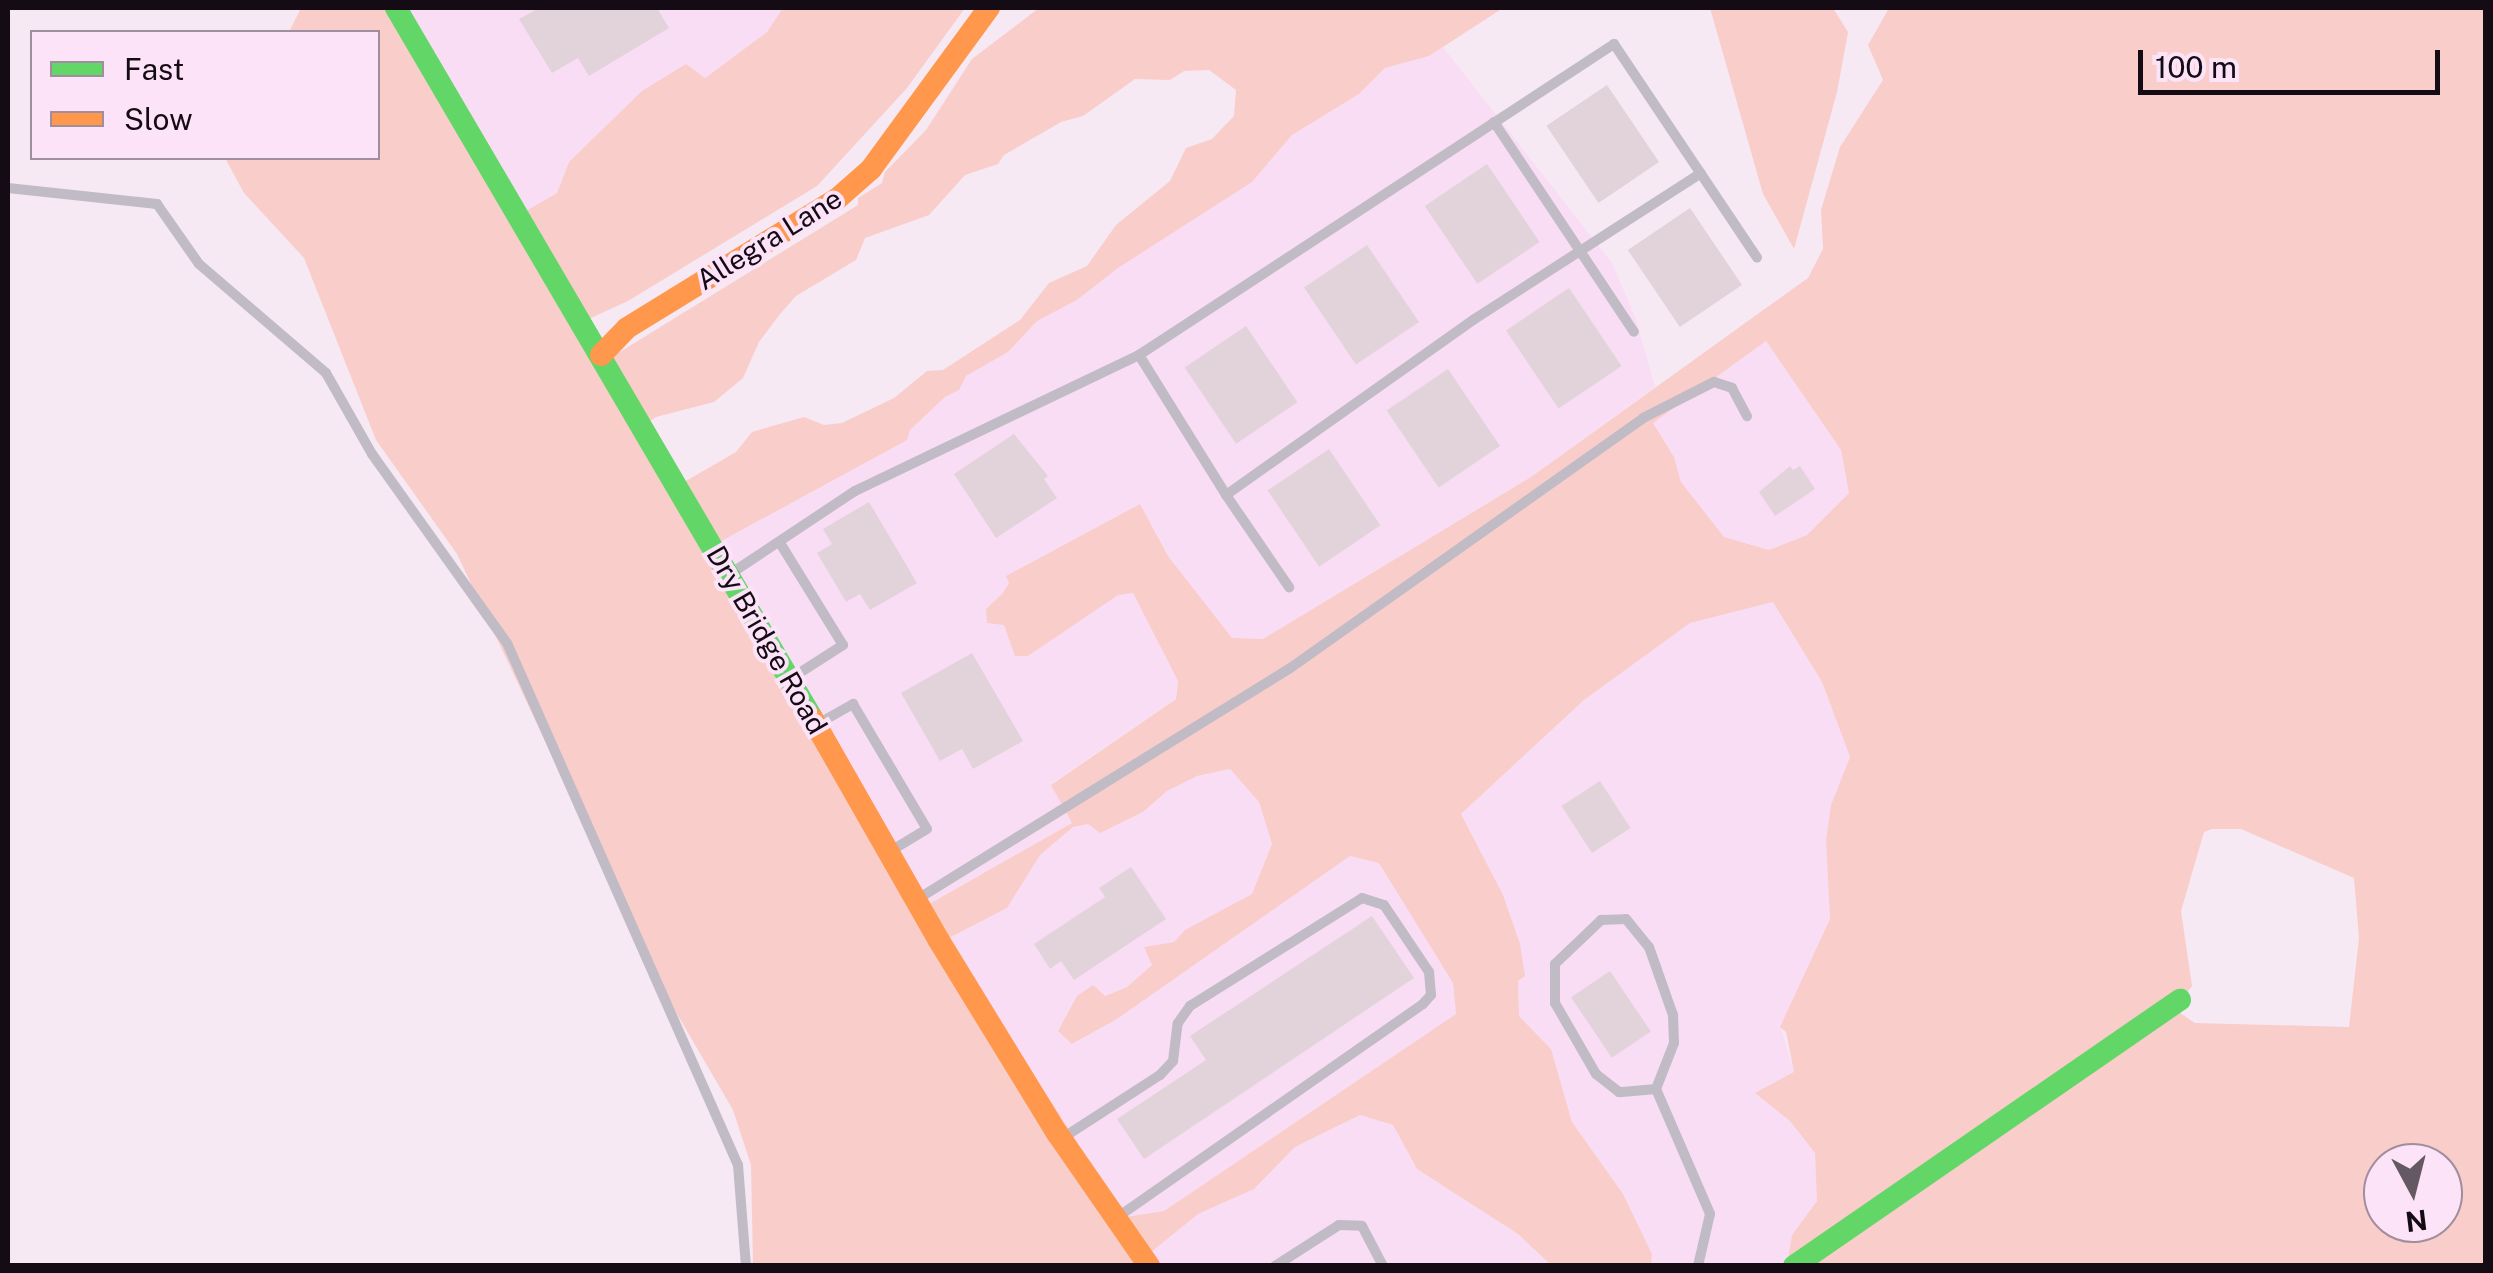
<!DOCTYPE html>
<html>
<head>
<meta charset="utf-8">
<style>
	body { margin:0 }
	#map { position:relative; width:2493px; height:1273px; overflow:hidden; background:#f6e9f4; font-family:"Public Sans",sans-serif }
	div>[style] { position:absolute }
	[style*='--x'] { left:calc(var(--x)*1px); top:calc(var(--y)*1px); width:calc(var(--w)*1px); rotate:calc(var(--a)*1deg) }
	.built>* { inset:0; background:#f9ddf4 }
	.green>* { inset:0; background:#f9cdca }
	.building>* { inset:0; background:#e2d3da; transform-origin:0 0 }
	.lane>* { height:10px; margin:-5px; padding:0 5px; transform-origin:5px; border-radius:5px; background:#c0bbc5 }
	.fast>* { height:22px; margin:-11px; padding:0 11px; transform-origin:11px; border-radius:11px; background:#63d668 }
	.slow>* { height:22px; margin:-11px; padding:0 11px; transform-origin:11px; border-radius:11px; background:#ff974d }
	span { translate:-50% -50%; white-space:nowrap; text-align:center; line-height:1.15; -webkit-text-stroke:8px #fce3f8; paint-order:stroke }
	.street-label { font-size:28px; color:#150b14 }
	.frame { position:absolute; inset:0; border:10px solid #150b14; pointer-events:none }
	.legend { position:absolute; left:30px; top:30px; width:350px; height:130px; box-sizing:border-box; background:#fce3f8; border:2px solid #a08d9d; margin:0; padding:12px 18px; list-style:none; font-size:30px; color:#150b14 }
	.legend li { display:flex; align-items:center; gap:20px; height:50px }
	.legend b { width:50px; border:2px solid #a08d9d }
	.north { position:absolute; left:2363px; top:1143px; width:100px; height:100px; box-sizing:border-box; background:#fce3f8; border:2px solid #a08d9d; border-radius:50%; rotate:173deg; font-size:28px; font-weight:700; line-height:40px; text-align:center; color:#150b14 }
	.north::after { content:''; display:block; margin:auto; width:35px; height:45px; background:#645962; clip-path:polygon(50% 0,100% 100%,50% 72%,0 100%) }
	.scale { position:absolute; left:2138px; top:50px; width:302px; height:45px; box-sizing:border-box; border:5px solid #150b14; border-top:0; padding-left:12px; font-size:30px; line-height:35px; white-space:nowrap; color:#150b14; -webkit-text-stroke:8px #fce3f8; paint-order:stroke }
</style>
</head>
<body>
<div id="map">
	<div class="built">
		<div style="clip-path:polygon(398px 8px,786px 8px,767px 32px,704px 78px,569px 162px,557px 193px,521px 215px)"></div>
		<div style="clip-path:polygon(1443px 47px,1612px 263px,1636px 319px,1655px 387px,1531px 477px,1263px 639px,1232px 638px,1168px 556px,1140px 504px,1007px 577px,1009px 583px,1003px 593px,986px 609px,988px 623px,1004px 625px,1028px 656px,1119px 594px,1133px 593px,1178px 681px,1175px 699px,1051px 784px,1072px 823px,921px 908px,716px 544px,907px 439px,910px 430px,945px 397px,959px 390px,966px 376px,1008px 352px,1037px 321px,1077px 300px,1118px 268px,1252px 182px,1292px 135px,1359px 94px,1385px 68px,1429px 56px)"></div>
		<div style="clip-path:polygon(1766px 341px,1841px 450px,1849px 493px,1807px 535px,1769px 550px,1724px 537px,1681px 482px,1674px 457px,1653px 423px)"></div>
		<div style="clip-path:polygon(1773px 602px,1822px 682px,1850px 757px,1831px 805px,1826px 840px,1830px 919px,1781px 1027px,1794px 1072px,1778px 1084px,1790px 1121px,1815px 1153px,1817px 1201px,1792px 1235px,1787px 1265px,1651px 1265px,1652px 1254px,1623px 1194px,1572px 1122px,1551px 1049px,1519px 1016px,1518px 980px,1461px 814px,1584px 700px,1690px 623px)"></div>
		<div style="clip-path:polygon(1230px 769px,1259px 802px,1272px 845px,1252px 894px,1186px 930px,1174px 942px,1145px 947px,1152px 965px,1127px 987px,1104px 996px,1093px 985px,1077px 997px,1073px 1044px,1117px 1019px,1350px 856px,1379px 862px,1453px 983px,1456px 1014px,1164px 1211px,1125px 1217px,947px 939px,1007px 908px,1040px 855px,1073px 827px,1088px 823px,1100px 833px,1143px 812px,1167px 791px,1197px 776px)"></div>
		<div style="clip-path:polygon(1360px 1115px,1393px 1125px,1417px 1169px,1518px 1234px,1551px 1265px,1149px 1266px,1144px 1257px,1198px 1214px,1254px 1189px,1295px 1147px)"></div>
	</div>
	<div class="green">
		<div style="clip-path:polygon(evenodd,301px 8px,398px 8px,521px 214px,557px 193px,569px 162px,642px 91px,686px 64px,705px 78px,767px 32px,783px 8px,965px 8px,907px 88px,817px 186px,628px 301px,582px 322px,607px 360px,858px 205px,858px 198px,882px 183px,885px 172px,926px 130px,972px 59px,1039px 8px,1503px 8px,1429px 56px,1385px 68px,1359px 94px,1292px 135px,1252px 182px,1118px 268px,1077px 300px,1037px 321px,1008px 352px,966px 376px,959px 390px,945px 397px,910px 430px,907px 440px,716px 544px,922px 908px,1072px 823px,1051px 785px,1176px 699px,1178px 681px,1133px 593px,1118px 595px,1028px 656px,1015px 656px,1004px 625px,987px 623px,986px 609px,1003px 593px,1009px 583px,1006px 576px,1140px 504px,1168px 556px,1232px 638px,1263px 639px,1531px 477px,1808px 278px,1823px 249px,1821px 210px,1840px 147px,1883px 80px,1868px 45px,1889px 8px,2485px 8px,2485px 1265px,1787px 1265px,1792px 1235px,1817px 1201px,1815px 1153px,1790px 1121px,1755px 1093px,1794px 1072px,1786px 1032px,1780px 1027px,1830px 919px,1826px 840px,1831px 805px,1850px 757px,1822px 682px,1773px 602px,1690px 623px,1584px 700px,1461px 814px,1503px 895px,1520px 944px,1525px 976px,1518px 981px,1519px 1016px,1551px 1049px,1572px 1122px,1623px 1194px,1652px 1254px,1651px 1265px,1551px 1265px,1518px 1234px,1417px 1169px,1393px 1125px,1360px 1115px,1295px 1147px,1254px 1189px,1198px 1214px,1145px 1257px,1149px 1265px,753px 1265px,751px 1165px,733px 1110px,659px 983px,457px 554px,376px 440px,304px 258px,244px 193px,225px 158px,378px 158px,378px 32px,289px 32px,301px 8px,1209px 70px,1236px 90px,1234px 116px,1212px 139px,1186px 148px,1170px 181px,1116px 225px,1087px 266px,1049px 283px,1020px 320px,943px 370px,927px 371px,894px 398px,842px 423px,824px 425px,804px 417px,752px 432px,736px 452px,679px 485px,644px 425px,656px 417px,714px 402px,743px 378px,759px 342px,780px 314px,796px 296px,856px 260px,865px 238px,929px 215px,965px 175px,998px 164px,1004px 155px,1061px 122px,1083px 116px,1135px 79px,1170px 80px,1184px 71px,1209px 70px,301px 8px,1766px 341px,1841px 450px,1849px 493px,1807px 535px,1769px 550px,1724px 537px,1681px 482px,1674px 457px,1653px 423px,1766px 341px,301px 8px,1230px 769px,1259px 802px,1272px 844px,1252px 894px,1185px 930px,1174px 942px,1144px 947px,1152px 965px,1127px 987px,1105px 996px,1093px 985px,1077px 996px,1058px 1031px,1072px 1044px,1117px 1019px,1350px 856px,1379px 863px,1453px 983px,1456px 1014px,1164px 1211px,1125px 1217px,947px 939px,1007px 908px,1040px 855px,1073px 827px,1088px 824px,1100px 833px,1143px 812px,1167px 791px,1197px 776px,1230px 769px,301px 8px,2212px 829px,2241px 829px,2354px 878px,2359px 938px,2349px 1027px,2195px 1023px,2174px 1009px,2192px 986px,2181px 911px,2204px 832px,2212px 829px,301px 8px,2383px 1163px,2443px 1163px,2443px 1223px,2383px 1223px,2383px 1163px)"></div>
		<div style="clip-path:polygon(1710px 8px,1833px 8px,1848px 32px,1837px 92px,1794px 249px,1763px 194px)"></div>
	</div>
	<div class="building">
		<div style="clip-path:polygon(539px 8px,657px 8px,669px 28px,589px 76px,578px 58px,552px 73px,519px 19px)"></div>
		<div style="left:1607px;top:85px;width:93px;height:73px;rotate:56deg"></div>
		<div style="left:1487px;top:164px;width:94px;height:75px;rotate:56deg"></div>
		<div style="left:1690px;top:208px;width:93px;height:75px;rotate:56deg"></div>
		<div style="left:1367px;top:245px;width:93px;height:76px;rotate:56deg"></div>
		<div style="left:1569px;top:288px;width:94px;height:76px;rotate:56deg"></div>
		<div style="left:1246px;top:326px;width:92px;height:74px;rotate:56deg"></div>
		<div style="left:1448px;top:369px;width:93px;height:74px;rotate:56deg"></div>
		<div style="clip-path:polygon(1014px 434px,1048px 476px,1044px 479px,1057px 498px,996px 538px,954px 474px)"></div>
		<div style="left:1329px;top:449px;width:92px;height:74px;rotate:56deg"></div>
		<div style="clip-path:polygon(1790px 466px,1793px 470px,1800px 466px,1815px 489px,1775px 516px,1759px 492px)"></div>
		<div style="clip-path:polygon(869px 502px,917px 583px,870px 610px,860px 594px,846px 602px,817px 553px,832px 544px,823px 529px)"></div>
		<div style="clip-path:polygon(972px 653px,1023px 741px,973px 769px,962px 749px,940px 761px,901px 693px)"></div>
		<div style="left:1600px;top:781px;width:56px;height:46px;rotate:57deg"></div>
		<div style="clip-path:polygon(1131px 867px,1166px 919px,1074px 980px,1061px 961px,1050px 969px,1034px 944px,1105px 897px,1099px 888px)"></div>
		<div style="clip-path:polygon(1372px 916px,1414px 978px,1144px 1159px,1117px 1119px,1206px 1060px,1190px 1036px)"></div>
		<div style="left:1610px;top:971px;width:73px;height:47px;rotate:56deg"></div>
	</div>
	<div class="lane">
		<div style="--x:1494;--y:122;--w:252;--a:56.3"></div>
		<div style="--x:8;--y:188;--w:150;--a:6.1"></div>
		<div style="--x:157;--y:204;--w:73;--a:55"></div>
		<div style="--x:199;--y:264;--w:167;--a:40.6"></div>
		<div style="--x:326;--y:373;--w:93;--a:60.4"></div>
		<div style="--x:372;--y:454;--w:232;--a:54.5"></div>
		<div style="--x:507;--y:643;--w:571;--a:66.13"></div>
		<div style="--x:738;--y:1165;--w:101;--a:85.5"></div>
		<div style="--x:1139;--y:355;--w:165;--a:58.1"></div>
		<div style="--x:1226;--y:495;--w:303;--a:-35.3"></div>
		<div style="--x:1473;--y:320;--w:271;--a:-32.8"></div>
		<div style="--x:1226;--y:495;--w:112;--a:55.6"></div>
		<div style="--x:780;--y:543;--w:120;--a:58.3"></div>
		<div style="--x:843;--y:645;--w:63;--a:147.3"></div>
		<div style="--x:730;--y:574;--w:150;--a:-33.6"></div>
		<div style="--x:855;--y:491;--w:315;--a:-25.6"></div>
		<div style="--x:1139;--y:355;--w:568;--a:-33.21"></div>
		<div style="--x:1614;--y:44;--w:257;--a:56.2"></div>
		<div style="--x:816;--y:725;--w:43;--a:-29.6"></div>
		<div style="--x:853;--y:704;--w:145;--a:59.4"></div>
		<div style="--x:927;--y:829;--w:44;--a:148.8"></div>
		<div style="--x:916;--y:900;--w:439;--a:-31.8"></div>
		<div style="--x:1289;--y:669;--w:434;--a:-35.3"></div>
		<div style="--x:1643;--y:418;--w:80;--a:-26.9"></div>
		<div style="--x:1714;--y:382;--w:19;--a:18"></div>
		<div style="--x:1732;--y:388;--w:32;--a:62"></div>
		<div style="--x:1656;--y:1089;--w:37;--a:175"></div>
		<div style="--x:1619;--y:1092;--w:29;--a:-142"></div>
		<div style="--x:1596;--y:1074;--w:82;--a:-120"></div>
		<div style="--x:1555;--y:1003;--w:39;--a:-90"></div>
		<div style="--x:1555;--y:964;--w:64;--a:-43.7"></div>
		<div style="--x:1601;--y:920;--w:25;--a:-2"></div>
		<div style="--x:1626;--y:919;--w:36;--a:51"></div>
		<div style="--x:1649;--y:947;--w:72;--a:70.6"></div>
		<div style="--x:1673;--y:1015;--w:28;--a:88"></div>
		<div style="--x:1674;--y:1043;--w:49;--a:111.4"></div>
		<div style="--x:1656;--y:1089;--w:136;--a:66.6"></div>
		<div style="--x:1710;--y:1214;--w:53;--a:103"></div>
		<div style="--x:1061;--y:1139;--w:118;--a:-32.9"></div>
		<div style="--x:1160;--y:1075;--w:19;--a:-47"></div>
		<div style="--x:1173;--y:1061;--w:38;--a:-83"></div>
		<div style="--x:1178;--y:1023;--w:21;--a:-55"></div>
		<div style="--x:1190;--y:1006;--w:203;--a:-32.1"></div>
		<div style="--x:1362;--y:898;--w:23;--a:18"></div>
		<div style="--x:1384;--y:905;--w:81;--a:56.1"></div>
		<div style="--x:1429;--y:972;--w:23;--a:85"></div>
		<div style="--x:1431;--y:995;--w:12;--a:132"></div>
		<div style="--x:1423;--y:1004;--w:374;--a:145.1"></div>
		<div style="--x:1275;--y:1266;--w:76;--a:-32.6"></div>
		<div style="--x:1339;--y:1225;--w:23;--a:2"></div>
		<div style="--x:1362;--y:1226;--w:45;--a:62.3"></div>
	</div>
	<div class="fast">
		<div style="--x:396;--y:8;--w:823;--a:59.63"></div>
		<div style="--x:1794;--y:1266;--w:469;--a:-34.6"></div>
	</div>
	<div class="slow">
		<div style="--x:601;--y:355;--w:37;--a:-46"></div>
		<div style="--x:627;--y:328;--w:246;--a:-31.6"></div>
		<div style="--x:837;--y:199;--w:45;--a:-41.4"></div>
		<div style="--x:871;--y:169;--w:200;--a:-53.8"></div>
		<div style="--x:812;--y:718;--w:254;--a:60.3"></div>
		<div style="--x:938;--y:939;--w:228;--a:58.5"></div>
		<div style="--x:1057;--y:1133;--w:162;--a:55.3"></div>
	</div>
	<div class="street-label">
		<span style="left:769px;top:239px;rotate:-32deg">Allegra Lane</span>
		<span style="left:767px;top:640px;rotate:60deg">Dry Bridge Road</span>
	</div>
	<div class="frame"></div>
	<ul class="legend">
	<li><b style="height:12px;background:#63d668"></b>Fast</li>
	<li><b style="height:12px;background:#ff974d"></b>Slow</li>
	</ul>
	<div class="north">N</div>
	<div class="scale">100 m</div>
</div>
</body>
</html>
